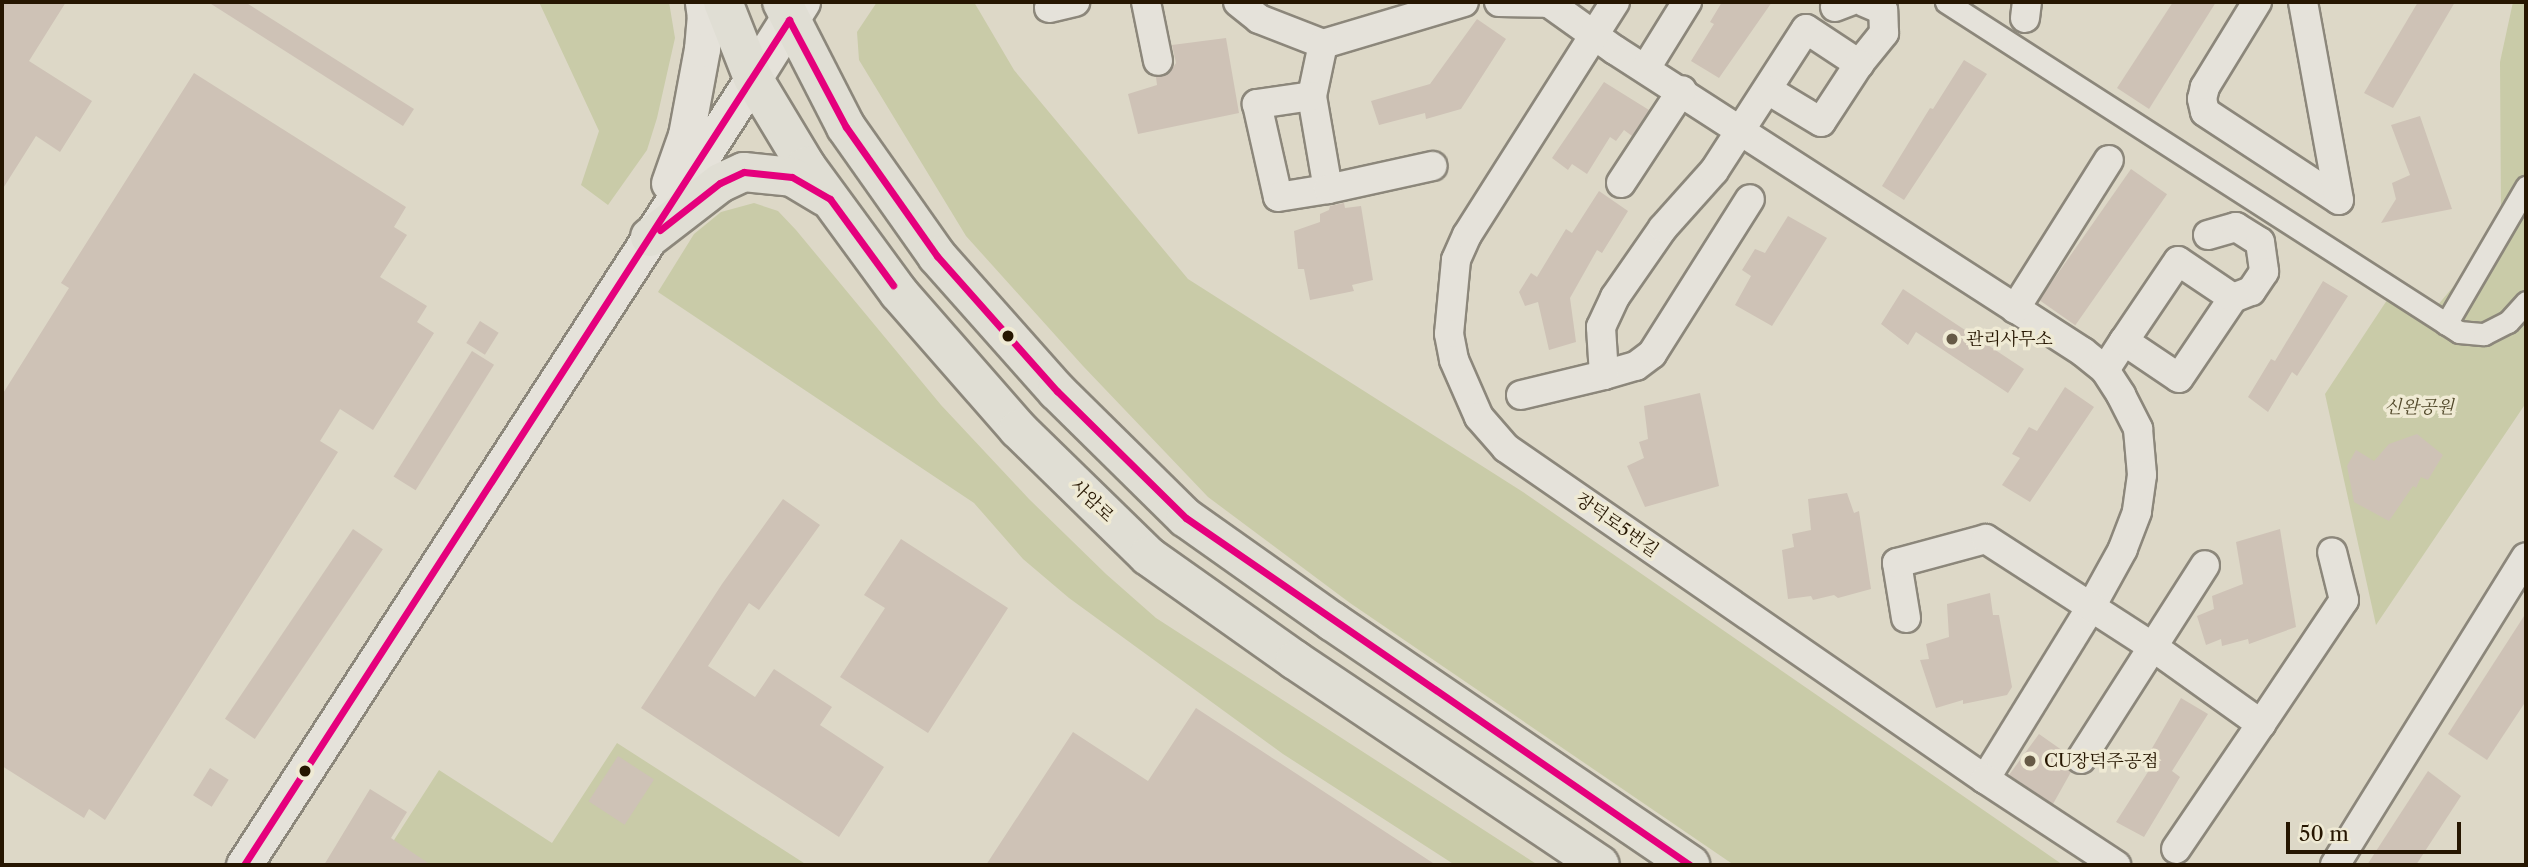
<!DOCTYPE html>
<html>
<head>
<meta charset="utf-8">
<style>
	body { margin:0 }
	#map { position:relative; width:2528px; height:867px; overflow:hidden; background:#ddd8c7; font-family:"Libre Caslon Text","Noto Serif KR",serif }
	div>[style] { position:absolute }
	[style*='--x'] { left:calc(var(--x)*1px); top:calc(var(--y)*1px); width:calc(var(--w)*1px); rotate:calc(var(--a)*1deg) }
	.green>* { inset:0; background:#c9cba8 }
	.building>* { inset:0; background:#cec2b6; transform-origin:0 0 }
	.roads { filter:drop-shadow(2px 0 #8c877b) drop-shadow(-2px 0 #8c877b) drop-shadow(0 2px #8c877b) drop-shadow(0 -2px #8c877b) }
	.pedestrian>* { height:21px; margin:-10.5px; padding:0 10.5px; transform-origin:10.5px; border-radius:10.5px; background:#e5e2da }
	.minor>* { height:28px; margin:-14px; padding:0 14px; transform-origin:14px; border-radius:14px; background:#e5e2da }
	.tertiary>* { height:35px; margin:-17.5px; padding:0 17.5px; transform-origin:17.5px; border-radius:17.5px; background:#e5e2da }
	.secondary>* { height:38px; margin:-19px; padding:0 19px; transform-origin:19px; border-radius:19px; background:#e5e2da }
	.primary>* { height:38px; margin:-19px; padding:0 19px; transform-origin:19px; border-radius:19px; background:#e0ded4 }
	.bus-1>* { height:7px; margin:-3.5px; padding:0 3.5px; transform-origin:3.5px; border-radius:3.5px; background:#e5007d }
	.dots>* { width:19px; height:19px; translate:-50% -50%; box-sizing:border-box; border:4px solid #efead4; border-radius:50% }
	span { translate:-50% -50%; white-space:nowrap; text-align:center; line-height:1.15; -webkit-text-stroke:7px #efead4; paint-order:stroke }
	.poi-label { font-size:18px; color:#261601 }
	.left { translate:0 -50%; text-align:left }
	.park-label { font-size:18px; color:#52492b; font-style:italic }
	.street-label { font-size:18px; color:#261601 }
	.frame { position:absolute; inset:0; border:4px solid #261601; pointer-events:none }
	.scale { position:absolute; left:2286px; top:822px; width:175px; height:32px; box-sizing:border-box; border:4px solid #261601; border-top:0; padding-left:9px; font-size:21px; line-height:24px; white-space:nowrap; color:#261601; -webkit-text-stroke:5px #efead4; paint-order:stroke }
</style>
</head>
<body>
<div id="map">
	<div class="green">
		<div style="clip-path:polygon(539px 2px,669px 2px,675px 38px,657px 118px,647px 150px,608px 205px,581px 185px,599px 131px)"></div>
		<div style="clip-path:polygon(877px 2px,974px 2px,1014px 70px,1188px 279px,1523px 492px,2063px 865px,1734px 865px,1350px 603px,1208px 497px,1083px 366px,966px 236px,859px 60px,857px 32px)"></div>
		<div style="clip-path:polygon(2513px 2px,2526px 2px,2526px 403px,2376px 625px,2325px 394px,2399px 282px,2437px 306px,2486px 248px,2501px 212px,2500px 62px)"></div>
		<div style="clip-path:polygon(754px 203px,778px 211px,796px 230px,941px 405px,1029px 499px,1106px 574px,1156px 618px,1538px 865px,1455px 865px,1283px 754px,1069px 598px,1023px 559px,974px 503px,658px 292px,694px 234px,721px 212px)"></div>
		<div style="clip-path:polygon(617px 743px,807px 865px,378px 865px,439px 770px,552px 843px)"></div>
	</div>
	<div class="building">
		<div style="clip-path:polygon(2px 2px,66px 2px,29px 61px,92px 101px,60px 152px,36px 136px,2px 190px)"></div>
		<div style="clip-path:polygon(208px 2px,245px 2px,414px 109px,403px 126px)"></div>
		<div style="clip-path:polygon(1722px 2px,1772px 2px,1719px 78px,1691px 61px,1714px 24px,1710px 22px)"></div>
		<div style="clip-path:polygon(2173px 2px,2216px 2px,2149px 109px,2117px 88px)"></div>
		<div style="clip-path:polygon(2418px 2px,2455px 2px,2393px 108px,2364px 93px)"></div>
		<div style="clip-path:polygon(1477px 19px,1506px 39px,1461px 109px,1426px 119px,1425px 113px,1379px 125px,1371px 101px,1430px 84px)"></div>
		<div style="clip-path:polygon(1226px 38px,1239px 113px,1138px 134px,1128px 94px,1157px 85px,1156px 77px,1169px 73px,1176px 63px,1172px 45px)"></div>
		<div style="clip-path:polygon(1964px 60px,1987px 74px,1904px 200px,1882px 186px,1930px 108px,1933px 109px)"></div>
		<div style="clip-path:polygon(194px 73px,406px 207px,394px 227px,407px 235px,380px 277px,427px 306px,417px 322px,434px 333px,373px 430px,340px 409px,320px 441px,338px 452px,105px 820px,89px 809px,84px 818px,2px 766px,2px 395px,69px 288px,61px 283px)"></div>
		<div style="clip-path:polygon(1604px 82px,1649px 110px,1632px 136px,1624px 130px,1616px 141px,1610px 137px,1587px 174px,1572px 164px,1568px 170px,1552px 158px)"></div>
		<div style="clip-path:polygon(2420px 116px,2452px 209px,2381px 223px,2396px 199px,2392px 183px,2410px 175px,2391px 125px)"></div>
		<div style="left:2131px;top:169px;width:44px;height:160px;rotate:35deg"></div>
		<div style="clip-path:polygon(1599px 191px,1628px 211px,1602px 253px,1597px 250px,1570px 298px,1576px 342px,1549px 350px,1538px 302px,1525px 306px,1519px 292px,1531px 273px,1537px 277px,1566px 229px,1572px 233px)"></div>
		<div style="clip-path:polygon(1344px 203px,1345px 208px,1361px 206px,1373px 280px,1352px 285px,1354px 291px,1310px 300px,1304px 269px,1298px 269px,1294px 231px,1320px 222px,1320px 214px,1329px 210px,1330px 206px)"></div>
		<div style="clip-path:polygon(1788px 216px,1827px 238px,1772px 326px,1735px 305px,1751px 276px,1742px 270px,1755px 249px,1765px 253px)"></div>
		<div style="clip-path:polygon(2323px 281px,2348px 296px,2297px 376px,2292px 372px,2268px 412px,2248px 397px,2271px 359px,2275px 361px)"></div>
		<div style="clip-path:polygon(1903px 289px,2024px 369px,2008px 393px,1916px 332px,1908px 345px,1881px 324px)"></div>
		<div style="left:480px;top:321px;width:22px;height:26px;rotate:32deg"></div>
		<div style="left:472px;top:351px;width:26px;height:148px;rotate:32deg"></div>
		<div style="clip-path:polygon(2065px 387px,2094px 407px,2030px 502px,2002px 485px,2020px 458px,2012px 454px,2029px 427px,2037px 431px)"></div>
		<div style="clip-path:polygon(1700px 393px,1719px 486px,1645px 507px,1627px 466px,1644px 458px,1639px 442px,1648px 439px,1644px 406px)"></div>
		<div style="clip-path:polygon(2417px 434px,2443px 455px,2428px 480px,2421px 477px,2416px 488px,2413px 486px,2389px 521px,2354px 502px,2347px 466px,2356px 450px,2374px 461px,2389px 444px)"></div>
		<div style="clip-path:polygon(1847px 493px,1854px 513px,1859px 511px,1871px 589px,1838px 598px,1834px 595px,1813px 600px,1811px 596px,1788px 599px,1782px 550px,1794px 547px,1792px 534px,1811px 530px,1808px 499px)"></div>
		<div style="clip-path:polygon(783px 499px,820px 525px,759px 610px,749px 603px,708px 666px,755px 697px,774px 669px,832px 707px,820px 725px,884px 767px,839px 837px,641px 708px,722px 584px)"></div>
		<div style="left:353px;top:529px;width:36px;height:229px;rotate:34deg"></div>
		<div style="clip-path:polygon(2280px 529px,2296px 627px,2249px 644px,2248px 639px,2222px 646px,2221px 639px,2206px 645px,2197px 616px,2214px 609px,2212px 596px,2243px 584px,2236px 542px)"></div>
		<div style="clip-path:polygon(901px 539px,1008px 608px,928px 733px,840px 677px,885px 608px,864px 595px)"></div>
		<div style="clip-path:polygon(1990px 593px,1993px 615px,1999px 615px,2012px 687px,2007px 695px,1963px 704px,1963px 700px,1936px 708px,1920px 660px,1929px 659px,1926px 644px,1949px 637px,1947px 604px)"></div>
		<div style="clip-path:polygon(2526px 613px,2526px 701px,2487px 760px,2448px 734px)"></div>
		<div style="clip-path:polygon(2181px 698px,2208px 714px,2172px 771px,2180px 777px,2144px 837px,2116px 822px,2153px 764px,2147px 757px)"></div>
		<div style="clip-path:polygon(1196px 708px,1436px 865px,986px 865px,1073px 732px,1148px 781px)"></div>
		<div style="clip-path:polygon(2039px 734px,2066px 753px,2066px 766px,2071px 772px,2053px 804px,2009px 775px)"></div>
		<div style="left:618px;top:756px;width:43px;height:54px;rotate:33deg"></div>
		<div style="left:210px;top:768px;width:22px;height:32px;rotate:32deg"></div>
		<div style="clip-path:polygon(2428px 771px,2461px 796px,2416px 865px,2367px 865px)"></div>
		<div style="clip-path:polygon(370px 789px,407px 812px,391px 838px,431px 865px,324px 865px)"></div>
	</div>
	<div class="roads">
		<div class="pedestrian">
			<div style="--x:1946;--y:2;--w:610;--a:32.75"></div>
			<div style="--x:2459;--y:332;--w:25;--a:5"></div>
			<div style="--x:2484;--y:334;--w:27;--a:-27"></div>
			<div style="--x:2508;--y:322;--w:27;--a:-48"></div>
			<div style="--x:2446;--y:324;--w:159;--a:-59.7"></div>
		</div>
		<div class="minor">
			<div style="--x:1146;--y:2;--w:60;--a:78.5"></div>
			<div style="--x:1238;--y:2;--w:27;--a:39"></div>
			<div style="--x:1259;--y:19;--w:69;--a:21.3"></div>
			<div style="--x:1323;--y:44;--w:147;--a:-16.6"></div>
			<div style="--x:1499;--y:2;--w:50;--a:1.1"></div>
			<div style="--x:1549;--y:3;--w:81;--a:35.5"></div>
			<div style="--x:1615;--y:50;--w:557;--a:32.83"></div>
			<div style="--x:2083;--y:352;--w:28;--a:39"></div>
			<div style="--x:2105;--y:370;--w:30;--a:57"></div>
			<div style="--x:2121;--y:395;--w:38;--a:63"></div>
			<div style="--x:2138;--y:429;--w:46;--a:85"></div>
			<div style="--x:2142;--y:475;--w:37;--a:98"></div>
			<div style="--x:2137;--y:512;--w:40;--a:111"></div>
			<div style="--x:2123;--y:549;--w:66;--a:118.9"></div>
			<div style="--x:2091;--y:607;--w:202;--a:121.6"></div>
			<div style="--x:1615;--y:2;--w:276;--a:122.4"></div>
			<div style="--x:1467;--y:235;--w:27;--a:114"></div>
			<div style="--x:1456;--y:260;--w:74;--a:95.4"></div>
			<div style="--x:1449;--y:334;--w:26;--a:79"></div>
			<div style="--x:1454;--y:360;--w:62;--a:66.3"></div>
			<div style="--x:1479;--y:417;--w:41;--a:48.9"></div>
			<div style="--x:1506;--y:448;--w:582;--a:34.65"></div>
			<div style="--x:1985;--y:779;--w:157;--a:33.3"></div>
			<div style="--x:2257;--y:2;--w:100;--a:121.5"></div>
			<div style="--x:2205;--y:87;--w:12;--a:104"></div>
			<div style="--x:2202;--y:99;--w:13;--a:77"></div>
			<div style="--x:2205;--y:112;--w:160;--a:33.3"></div>
			<div style="--x:2339;--y:200;--w:201;--a:-100.3"></div>
			<div style="--x:1835;--y:7;--w:14;--a:-21"></div>
			<div style="--x:1049;--y:8;--w:27;--a:-13"></div>
			<div style="--x:2025;--y:18;--w:16;--a:-83"></div>
			<div style="--x:1859;--y:64;--w:40;--a:-51"></div>
			<div style="--x:1884;--y:33;--w:23;--a:-92"></div>
			<div style="--x:1883;--y:10;--w:21;--a:-157"></div>
			<div style="--x:1646;--y:68;--w:78;--a:-58.2"></div>
			<div style="--x:1312;--y:96;--w:53;--a:-78.1"></div>
			<div style="--x:1621;--y:183;--w:111;--a:-56.7"></div>
			<div style="--x:1328;--y:189;--w:94;--a:-99.8"></div>
			<div style="--x:1312;--y:96;--w:56;--a:171.7"></div>
			<div style="--x:1257;--y:104;--w:95;--a:77.3"></div>
			<div style="--x:1278;--y:197;--w:51;--a:-9.1"></div>
			<div style="--x:1328;--y:189;--w:107;--a:-12.4"></div>
			<div style="--x:2208;--y:235;--w:29;--a:-16"></div>
			<div style="--x:2236;--y:227;--w:28;--a:32"></div>
			<div style="--x:2260;--y:242;--w:30;--a:82"></div>
			<div style="--x:2264;--y:272;--w:23;--a:124"></div>
			<div style="--x:2251;--y:291;--w:19;--a:159"></div>
			<div style="--x:2015;--y:309;--w:176;--a:-57.8"></div>
			<div style="--x:2105;--y:370;--w:35;--a:-57"></div>
			<div style="--x:2124;--y:341;--w:66;--a:33.9"></div>
			<div style="--x:2179;--y:378;--w:97;--a:-56"></div>
			<div style="--x:2233;--y:298;--w:66;--a:-146.1"></div>
			<div style="--x:2178;--y:261;--w:97;--a:124"></div>
			<div style="--x:1604;--y:375;--w:33;--a:-16"></div>
			<div style="--x:1636;--y:366;--w:20;--a:-37"></div>
			<div style="--x:1652;--y:354;--w:183;--a:-57.7"></div>
			<div style="--x:1521;--y:395;--w:85;--a:-13.5"></div>
			<div style="--x:1604;--y:375;--w:48;--a:-93.6"></div>
			<div style="--x:1601;--y:327;--w:33;--a:-65"></div>
			<div style="--x:1615;--y:297;--w:84;--a:-55.2"></div>
			<div style="--x:1663;--y:228;--w:76;--a:-48.2"></div>
			<div style="--x:1714;--y:171;--w:169;--a:-57.1"></div>
			<div style="--x:1806;--y:29;--w:64;--a:33.4"></div>
			<div style="--x:1859;--y:64;--w:69;--a:123.2"></div>
			<div style="--x:1821;--y:122;--w:62;--a:-148.9"></div>
			<div style="--x:1906;--y:618;--w:56;--a:-99.3"></div>
			<div style="--x:1897;--y:563;--w:92;--a:-15.1"></div>
			<div style="--x:1986;--y:539;--w:199;--a:32.9"></div>
			<div style="--x:2153;--y:647;--w:133;--a:35.5"></div>
			<div style="--x:2261;--y:724;--w:151;--a:124.2"></div>
			<div style="--x:2261;--y:724;--w:149;--a:-56.2"></div>
			<div style="--x:2344;--y:600;--w:49;--a:-104"></div>
			<div style="--x:2081;--y:759;--w:230;--a:-57.4"></div>
			<div style="--x:2335;--y:865;--w:362;--a:-58.2"></div>
		</div>
		<div class="tertiary">
			<div style="--x:669;--y:183;--w:51;--a:-70.5"></div>
			<div style="--x:686;--y:135;--w:87;--a:-79.5"></div>
			<div style="--x:702;--y:49;--w:32;--a:-85"></div>
			<div style="--x:705;--y:17;--w:15;--a:-98"></div>
			<div style="--x:244;--y:865;--w:937;--a:-57.11"></div>
		</div>
		<div class="secondary">
			<div style="--x:753;--y:78;--w:90;--a:-57.7"></div>
		</div>
		<div class="primary">
			<div style="--x:723;--y:2;--w:82;--a:68.5"></div>
			<div style="--x:753;--y:78;--w:103;--a:58.9"></div>
			<div style="--x:806;--y:166;--w:157;--a:53.8"></div>
			<div style="--x:899;--y:293;--w:181;--a:48.8"></div>
			<div style="--x:1018;--y:429;--w:182;--a:44.3"></div>
			<div style="--x:1148;--y:556;--w:180;--a:35.3"></div>
			<div style="--x:1295;--y:660;--w:367;--a:33.9"></div>
			<div style="--x:782;--y:2;--w:140;--a:62.9"></div>
			<div style="--x:846;--y:127;--w:158;--a:54.8"></div>
			<div style="--x:937;--y:256;--w:181;--a:48.4"></div>
			<div style="--x:1057;--y:391;--w:181;--a:44.6"></div>
			<div style="--x:1186;--y:518;--w:180;--a:35.3"></div>
			<div style="--x:1333;--y:622;--w:432;--a:34.2"></div>
			<div style="--x:650;--y:237;--w:88;--a:-37.6"></div>
			<div style="--x:720;--y:183;--w:26;--a:-25"></div>
			<div style="--x:744;--y:172;--w:48;--a:5.9"></div>
			<div style="--x:792;--y:177;--w:39;--a:31"></div>
		</div>
	</div>
	<div class="bus-1">
		<div style="--x:660;--y:230;--w:76;--a:-38.1"></div>
		<div style="--x:720;--y:183;--w:26;--a:-25"></div>
		<div style="--x:744;--y:172;--w:48;--a:5.9"></div>
		<div style="--x:792;--y:177;--w:44;--a:30.1"></div>
		<div style="--x:830;--y:199;--w:107;--a:53.8"></div>
		<div style="--x:244;--y:865;--w:1006;--a:-57.18"></div>
		<div style="--x:789;--y:20;--w:121;--a:62"></div>
		<div style="--x:846;--y:127;--w:158;--a:54.8"></div>
		<div style="--x:937;--y:256;--w:181;--a:48.4"></div>
		<div style="--x:1057;--y:391;--w:181;--a:44.6"></div>
		<div style="--x:1186;--y:518;--w:612;--a:34.55"></div>
	</div>
	<div class="dots">
		<div style="left:1008px;top:336px;background:#261601"></div>
		<div style="left:1952px;top:339px;background:#665a46"></div>
		<div style="left:2030px;top:761px;background:#665a46"></div>
		<div style="left:305px;top:771px;background:#261601"></div>
	</div>
	<div class="poi-label">
		<span class="left" style="left:1966px;top:339px">관리사무소</span>
		<span class="left" style="left:2044px;top:761px">CU장덕주공점</span>
	</div>
	<div class="park-label">
		<span style="left:2419px;top:407px">신완공원</span>
	</div>
	<div class="street-label">
		<span style="left:1092px;top:501px;rotate:44deg">사암로</span>
		<span style="left:1617px;top:525px;rotate:35deg">장덕로5번길</span>
	</div>
	<div class="frame"></div>
	<div class="scale">50 m</div>
</div>
</body>
</html>
